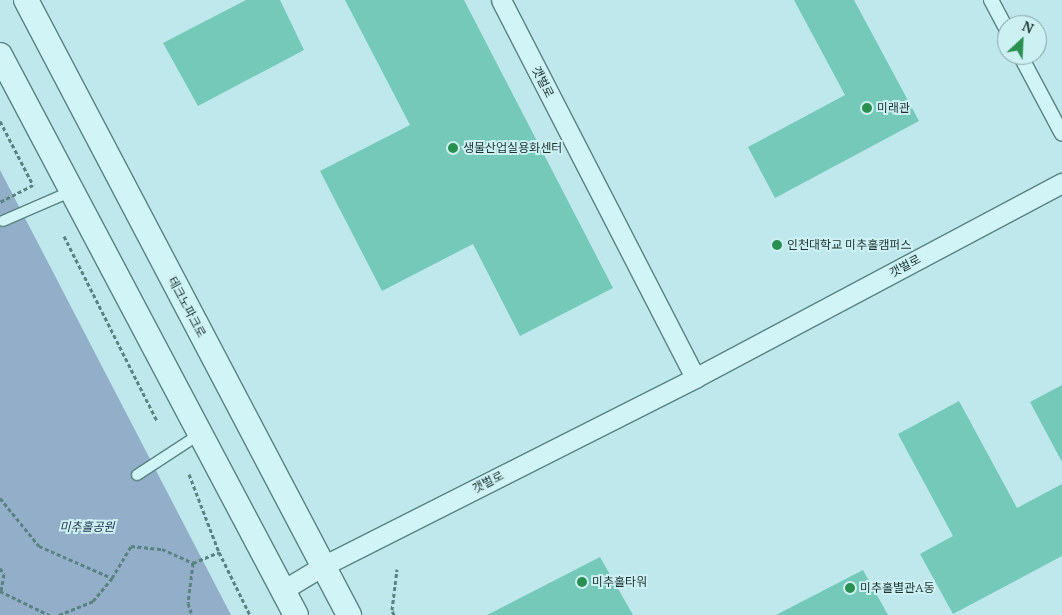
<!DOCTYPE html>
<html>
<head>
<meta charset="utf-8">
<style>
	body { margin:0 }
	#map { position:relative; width:1062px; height:615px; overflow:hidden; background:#bee8ec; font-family:"PT Serif","Noto Sans KR",serif }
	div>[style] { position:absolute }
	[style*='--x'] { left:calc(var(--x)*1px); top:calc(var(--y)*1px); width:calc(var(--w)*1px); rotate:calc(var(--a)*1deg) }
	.green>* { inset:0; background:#93aec9 }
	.building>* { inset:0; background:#75c9b8 }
	.path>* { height:3px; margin-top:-1.5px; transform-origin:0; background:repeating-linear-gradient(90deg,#588380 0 4px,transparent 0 6.5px) }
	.roads { filter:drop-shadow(1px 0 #588380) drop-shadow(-1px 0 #588380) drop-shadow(0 1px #588380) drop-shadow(0 -1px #588380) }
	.service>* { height:10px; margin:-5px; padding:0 5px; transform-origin:5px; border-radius:5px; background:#d1f4f7 }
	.pedestrian>* { height:14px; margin:-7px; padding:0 7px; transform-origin:7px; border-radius:7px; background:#d1f4f7 }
	.minor>* { height:19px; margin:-9.5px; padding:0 9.5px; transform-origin:9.5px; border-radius:9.5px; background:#d1f4f7 }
	.tertiary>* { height:24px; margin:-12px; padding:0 12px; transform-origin:12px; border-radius:12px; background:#d1f4f7 }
	.dots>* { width:14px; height:14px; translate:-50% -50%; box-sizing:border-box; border:2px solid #cdf0f3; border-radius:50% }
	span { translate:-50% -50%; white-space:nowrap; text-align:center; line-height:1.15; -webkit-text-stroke:4px #cdf0f3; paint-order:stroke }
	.street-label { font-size:12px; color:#1c3330 }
	.poi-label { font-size:12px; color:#1c3330 }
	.left { translate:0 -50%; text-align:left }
	.park-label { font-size:12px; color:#23334f; font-style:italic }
	.north { position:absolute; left:997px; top:15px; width:50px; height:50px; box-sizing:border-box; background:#cdf0f3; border:1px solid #86a4a5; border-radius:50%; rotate:25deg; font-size:14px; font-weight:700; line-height:20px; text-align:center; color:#1c3330 }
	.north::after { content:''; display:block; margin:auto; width:18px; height:22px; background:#2a9051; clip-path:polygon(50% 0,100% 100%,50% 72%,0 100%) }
</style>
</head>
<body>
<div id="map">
	<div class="green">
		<div style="clip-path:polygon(0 170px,231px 615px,0 615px)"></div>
	</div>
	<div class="building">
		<div style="clip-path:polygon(246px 0,280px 0,304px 50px,198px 106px,163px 43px)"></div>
		<div style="clip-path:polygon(345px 0,464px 0,613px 288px,520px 336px,473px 244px,382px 291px,320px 171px,410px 125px)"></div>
		<div style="clip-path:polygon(794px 0,854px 0,919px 121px,775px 198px,748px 147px,845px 95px)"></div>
		<div style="clip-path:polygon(1062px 385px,1062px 462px,1030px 402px)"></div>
		<div style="clip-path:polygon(959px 401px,1017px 508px,1062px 484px,1062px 556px,953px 614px,920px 554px,953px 536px,898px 434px)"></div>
		<div style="clip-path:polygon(600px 557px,633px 615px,487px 615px)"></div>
		<div style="clip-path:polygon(863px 570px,888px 615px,776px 615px)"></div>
	</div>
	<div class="path">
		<div style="--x:0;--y:121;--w:72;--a:62.7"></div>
		<div style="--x:33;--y:185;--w:37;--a:153"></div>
		<div style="--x:64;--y:236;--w:207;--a:63.3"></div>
		<div style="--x:189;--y:474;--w:84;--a:69"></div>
		<div style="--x:219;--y:552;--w:70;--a:63.8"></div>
		<div style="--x:0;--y:498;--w:62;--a:50.9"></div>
		<div style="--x:39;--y:546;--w:80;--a:23.7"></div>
		<div style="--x:193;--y:563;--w:28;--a:-23"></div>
		<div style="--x:0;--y:568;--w:7;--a:56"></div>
		<div style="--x:4;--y:574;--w:17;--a:100"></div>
		<div style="--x:0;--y:591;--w:55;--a:26.1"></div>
		<div style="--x:59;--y:615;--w:37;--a:-22"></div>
		<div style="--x:93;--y:601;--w:30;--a:-50"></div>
		<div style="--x:112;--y:578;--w:37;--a:-59"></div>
		<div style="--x:131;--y:546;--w:31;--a:6"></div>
		<div style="--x:162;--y:549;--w:34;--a:24"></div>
		<div style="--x:193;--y:563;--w:40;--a:97.1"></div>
		<div style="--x:188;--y:603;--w:13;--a:72"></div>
		<div style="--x:394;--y:615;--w:5;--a:-112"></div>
		<div style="--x:392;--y:610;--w:41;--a:-83"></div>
	</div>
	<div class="roads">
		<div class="service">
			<div style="--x:3;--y:221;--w:75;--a:-23.5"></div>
			<div style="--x:137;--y:475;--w:75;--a:-33.1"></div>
		</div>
		<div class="pedestrian">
			<div style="--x:991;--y:0;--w:34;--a:62"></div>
			<div style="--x:1020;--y:55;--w:89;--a:62"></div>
		</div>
		<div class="minor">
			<div style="--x:501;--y:0;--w:425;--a:62.8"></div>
			<div style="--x:283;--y:590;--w:47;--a:-31"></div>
			<div style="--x:323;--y:566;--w:417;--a:-26.8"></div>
			<div style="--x:695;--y:378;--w:416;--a:-28"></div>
		</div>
		<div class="tertiary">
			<div style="--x:26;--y:0;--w:695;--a:62.29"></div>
			<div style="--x:0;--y:55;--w:633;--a:62.14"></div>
		</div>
	</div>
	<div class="dots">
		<div style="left:867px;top:108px;background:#2a9051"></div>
		<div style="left:453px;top:148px;background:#2a9051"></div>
		<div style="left:777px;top:245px;background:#2a9051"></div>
		<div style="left:582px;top:582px;background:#2a9051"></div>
		<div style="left:850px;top:588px;background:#2a9051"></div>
	</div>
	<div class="street-label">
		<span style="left:543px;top:82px;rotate:63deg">갯벌로</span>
		<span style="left:905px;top:266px;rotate:-28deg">갯벌로</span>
		<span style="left:187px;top:307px;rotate:62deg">테크노파크로</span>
		<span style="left:488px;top:482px;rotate:-27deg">갯벌로</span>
	</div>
	<div class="poi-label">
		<span class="left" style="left:877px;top:108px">미래관</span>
		<span class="left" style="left:463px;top:148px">생물산업실용화센터</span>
		<span class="left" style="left:787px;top:245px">인천대학교 미추홀캠퍼스</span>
		<span class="left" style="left:592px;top:582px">미추홀타워</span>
		<span class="left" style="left:860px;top:588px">미추홀별관A동</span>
	</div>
	<div class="park-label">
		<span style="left:87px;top:527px">미추홀공원</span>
	</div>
	<div class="north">N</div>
</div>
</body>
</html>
